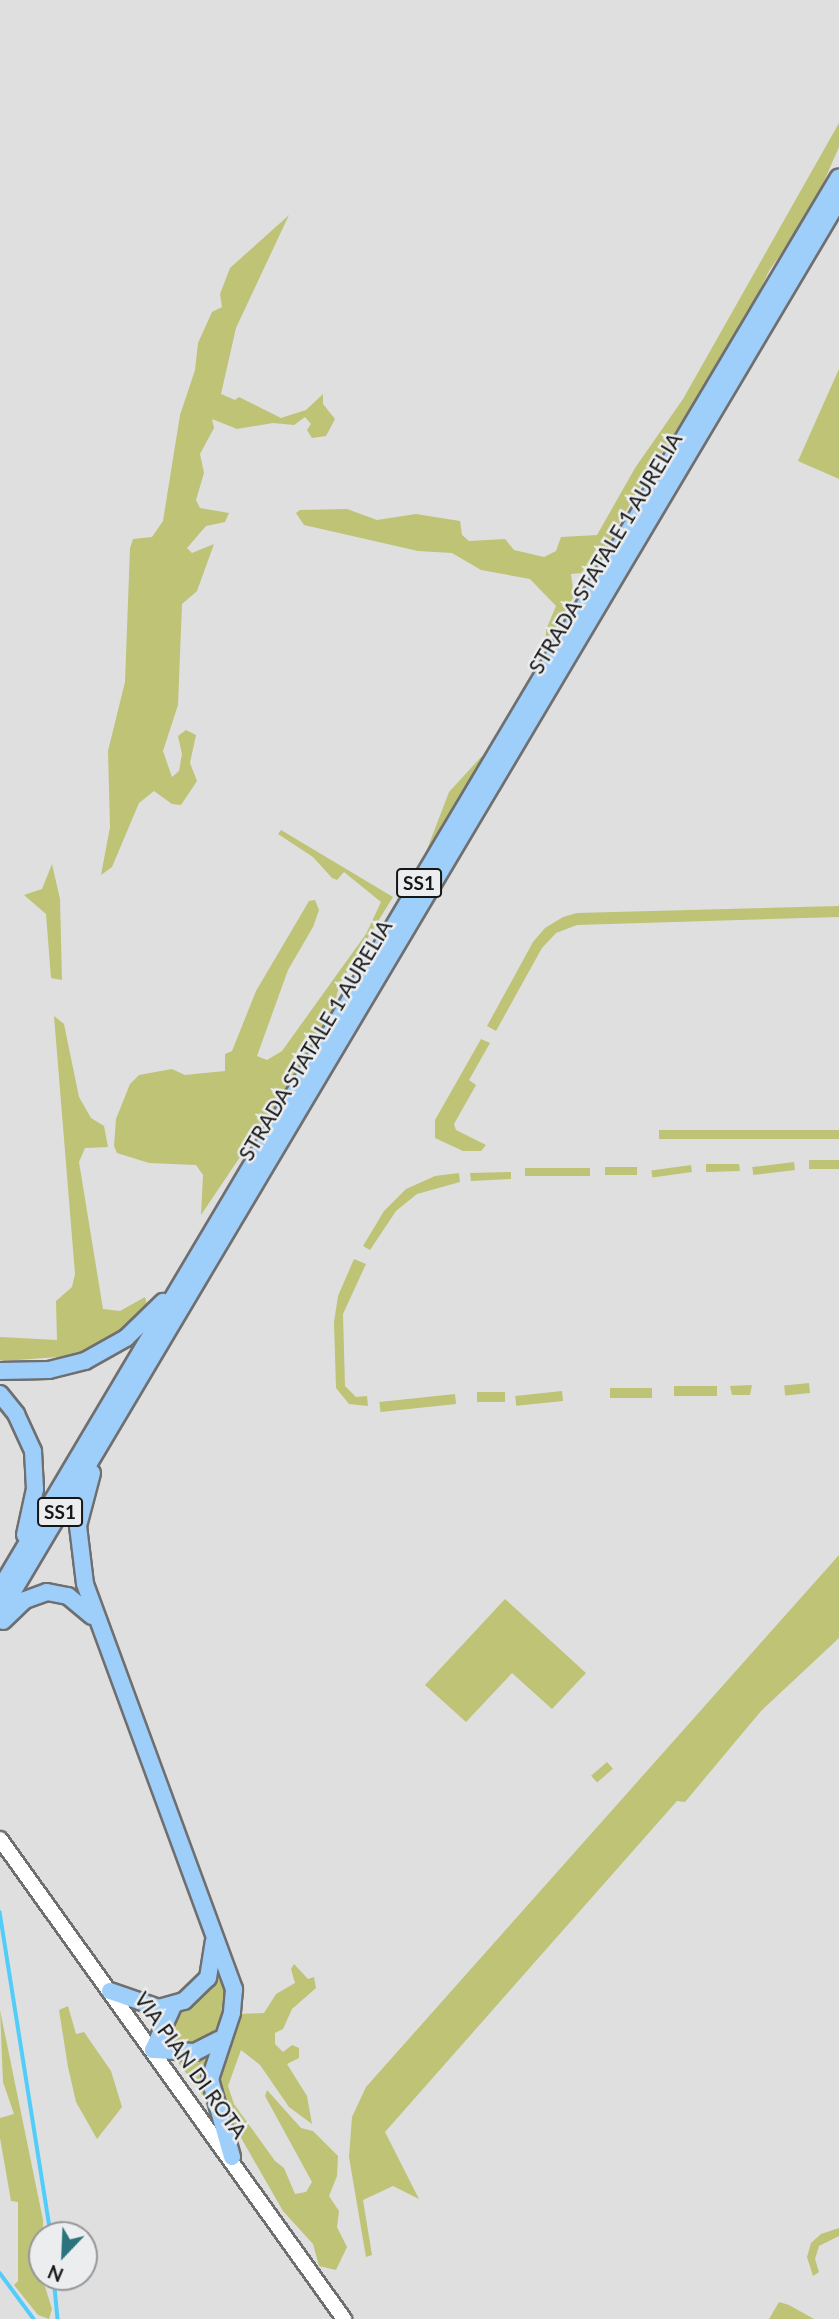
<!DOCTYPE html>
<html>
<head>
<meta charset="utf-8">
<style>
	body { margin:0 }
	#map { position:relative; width:839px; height:2319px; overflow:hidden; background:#dfdfe0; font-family:Lato,sans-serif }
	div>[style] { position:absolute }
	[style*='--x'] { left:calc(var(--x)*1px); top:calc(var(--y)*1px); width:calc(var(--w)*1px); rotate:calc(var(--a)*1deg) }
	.green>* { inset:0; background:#bec376; transform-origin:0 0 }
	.stream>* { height:3.5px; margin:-1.75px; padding:0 1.75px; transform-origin:1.75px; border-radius:1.75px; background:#52cdf9 }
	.roads { filter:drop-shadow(2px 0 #6f6f70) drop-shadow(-2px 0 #6f6f70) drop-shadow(0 2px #6f6f70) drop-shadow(0 -2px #6f6f70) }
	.secondary>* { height:14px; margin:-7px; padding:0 7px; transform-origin:7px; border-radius:7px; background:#fff }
	.trunk>* { height:16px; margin:-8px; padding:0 8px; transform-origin:8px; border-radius:8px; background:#9ecefa }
	span { translate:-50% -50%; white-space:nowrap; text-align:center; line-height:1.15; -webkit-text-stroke:5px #ecedee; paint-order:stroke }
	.shield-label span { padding:2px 5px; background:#ecedee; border:2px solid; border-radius:5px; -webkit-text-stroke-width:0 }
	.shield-label { font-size:19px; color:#161617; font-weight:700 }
	.street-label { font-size:21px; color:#161617 }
	.north { position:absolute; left:28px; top:2221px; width:70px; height:70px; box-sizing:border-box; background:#ecedee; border:2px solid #969798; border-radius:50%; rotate:203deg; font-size:19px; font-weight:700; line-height:28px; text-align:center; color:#161617 }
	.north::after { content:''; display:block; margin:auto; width:24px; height:32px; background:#2b747d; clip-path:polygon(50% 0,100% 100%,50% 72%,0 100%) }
</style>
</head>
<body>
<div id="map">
	<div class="green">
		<div style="clip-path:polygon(839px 123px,839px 147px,812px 209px,769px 271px,745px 321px,632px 500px,593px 572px,571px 574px,574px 596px,551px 635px,546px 636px,546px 630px,556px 606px,530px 579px,481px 570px,452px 553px,418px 551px,304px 525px,296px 513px,300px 510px,347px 509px,377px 520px,416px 514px,460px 521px,462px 535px,469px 541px,505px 539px,514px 550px,544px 557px,556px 551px,561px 537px,597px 535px,635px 468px,683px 399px)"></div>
		<div style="clip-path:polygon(289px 215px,236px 328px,221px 394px,235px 400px,239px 397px,281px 418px,306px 410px,323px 394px,323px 404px,335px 419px,326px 436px,312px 438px,307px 430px,311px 424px,305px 417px,294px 425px,273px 423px,237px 429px,212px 419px,214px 428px,200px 454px,204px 473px,196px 500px,200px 508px,229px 513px,225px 522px,206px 526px,187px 548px,192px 553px,214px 544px,197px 591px,182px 604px,178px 705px,163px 751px,172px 777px,179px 771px,182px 754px,178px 736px,186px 730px,196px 735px,190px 763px,197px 781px,181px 805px,172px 804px,154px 791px,139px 803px,112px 867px,101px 875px,110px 827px,108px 751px,125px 682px,130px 548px,133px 539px,152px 537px,163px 521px,180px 415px,195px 370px,198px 343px,212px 312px,222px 307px,220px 294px,230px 268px)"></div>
		<div style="clip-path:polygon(839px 369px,839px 479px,798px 461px)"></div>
		<div style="clip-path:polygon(482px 756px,483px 762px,426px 852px,449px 792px)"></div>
		<div style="clip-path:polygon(281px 830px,393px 897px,340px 983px,333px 1009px,300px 1068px,201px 1215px,203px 1175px,196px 1165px,149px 1163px,117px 1153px,114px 1146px,116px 1119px,130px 1084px,139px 1075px,172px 1069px,185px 1075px,225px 1071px,225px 1054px,232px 1051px,256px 991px,309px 901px,315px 900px,319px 910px,313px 927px,288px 970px,257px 1056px,267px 1060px,282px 1051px,366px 934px,381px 902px,344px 872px,337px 880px,332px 878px,313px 857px,278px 834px)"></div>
		<div style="clip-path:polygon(52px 864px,60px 899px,62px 980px,51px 978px,46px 914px,24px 895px,42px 889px)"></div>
		<div style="clip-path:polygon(839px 906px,839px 917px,577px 925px,556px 933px,542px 948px,496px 1031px,487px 1026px,533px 942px,545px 928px,563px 917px,577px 913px)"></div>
		<div style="clip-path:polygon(54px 1016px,64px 1024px,79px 1097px,91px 1118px,104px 1126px,108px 1147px,85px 1148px,79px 1162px,103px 1309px,120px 1311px,145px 1297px,148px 1308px,111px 1339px,71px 1356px,4px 1361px,0 1360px,0 1337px,57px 1340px,56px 1301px,72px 1287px,75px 1274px)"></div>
		<div style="clip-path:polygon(481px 1039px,490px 1043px,469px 1080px,476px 1085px,454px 1124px,456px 1130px,486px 1145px,481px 1151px,463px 1151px,435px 1138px,435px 1120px)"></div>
		<div style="left:839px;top:1130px;width:9px;height:180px;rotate:90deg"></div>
		<div style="left:839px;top:1160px;width:9px;height:30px;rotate:90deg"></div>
		<div style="left:794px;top:1162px;width:8px;height:42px;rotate:83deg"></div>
		<div style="clip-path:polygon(739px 1164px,740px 1171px,706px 1172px,706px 1164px)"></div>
		<div style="left:691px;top:1165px;width:7px;height:40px;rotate:82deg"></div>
		<div style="left:637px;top:1167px;width:8px;height:32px;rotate:90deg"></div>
		<div style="left:590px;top:1168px;width:8px;height:65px;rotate:90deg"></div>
		<div style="clip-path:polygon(511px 1172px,511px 1179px,471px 1181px,470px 1173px)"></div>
		<div style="clip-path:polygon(459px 1173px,460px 1182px,417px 1194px,396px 1211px,370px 1250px,363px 1246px,384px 1211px,406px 1189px,435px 1176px)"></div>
		<div style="clip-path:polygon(354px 1259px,366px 1264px,343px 1314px,345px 1386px,356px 1397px,367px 1396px,368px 1406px,349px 1404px,336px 1388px,334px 1322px,338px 1296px)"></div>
		<div style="left:809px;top:1383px;width:10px;height:25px;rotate:84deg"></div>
		<div style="clip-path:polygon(752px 1385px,750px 1395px,732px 1395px,730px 1386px)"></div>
		<div style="left:717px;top:1386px;width:10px;height:43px;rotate:90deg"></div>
		<div style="left:652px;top:1388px;width:10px;height:42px;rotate:90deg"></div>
		<div style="left:562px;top:1391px;width:10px;height:47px;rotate:84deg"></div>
		<div style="left:505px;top:1392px;width:10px;height:28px;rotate:90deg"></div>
		<div style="left:455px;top:1394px;width:10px;height:76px;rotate:84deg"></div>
		<div style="clip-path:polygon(839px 1555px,839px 1638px,761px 1711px,685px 1802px,677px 1801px,385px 2132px,419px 2199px,393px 2186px,363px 2200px,372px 2255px,366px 2257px,349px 2157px,352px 2117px,366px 2087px)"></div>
		<div style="clip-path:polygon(505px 1599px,586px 1673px,552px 1709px,512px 1673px,466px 1722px,425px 1685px)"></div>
		<div style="left:607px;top:1762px;width:9px;height:21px;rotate:49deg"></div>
		<div style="clip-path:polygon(294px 1964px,308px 1979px,314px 1977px,316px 1988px,292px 2009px,283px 2029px,275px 2033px,275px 2044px,283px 2052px,292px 2045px,299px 2048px,299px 2058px,287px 2064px,307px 2096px,312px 2124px,289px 2107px,260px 2065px,241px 2050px,228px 2086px,234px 2104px,275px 2161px,284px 2168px,295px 2194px,306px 2192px,312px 2182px,265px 2096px,267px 2090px,301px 2128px,313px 2131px,338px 2156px,337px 2176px,329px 2196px,339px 2211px,337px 2227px,347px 2247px,336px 2270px,319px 2266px,313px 2244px,283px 2211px,232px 2122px,213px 2077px,238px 2014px,264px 2013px,276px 1994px,295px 1983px,291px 1969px)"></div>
		<div style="clip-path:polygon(219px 1966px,231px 2001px,220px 2030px,201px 2043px,182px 2047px,169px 2044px,164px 2037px,173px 2018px,215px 1979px)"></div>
		<div style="clip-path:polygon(68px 2006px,76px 2034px,84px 2032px,111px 2071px,122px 2107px,97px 2139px,76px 2102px,68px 2067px,59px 2010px)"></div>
		<div style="clip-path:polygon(0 2010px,43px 2220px,42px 2277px,52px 2309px,49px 2319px,38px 2315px,14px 2285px,18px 2281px,18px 2202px,11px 2201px,0 2138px,0 2118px,14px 2114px,3px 2082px)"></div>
		<div style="clip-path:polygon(211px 2049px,206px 2083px,210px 2105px,174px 2057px)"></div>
		<div style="clip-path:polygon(839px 2228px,839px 2236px,819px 2246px,815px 2259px,819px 2272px,813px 2276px,807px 2257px,811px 2243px,821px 2234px)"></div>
		<div style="clip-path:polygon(779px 2302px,789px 2305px,814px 2319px,769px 2319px)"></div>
	</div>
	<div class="stream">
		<div style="--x:0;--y:1912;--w:327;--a:81"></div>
		<div style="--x:0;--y:2273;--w:57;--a:53.5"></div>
		<div style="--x:54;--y:2277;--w:42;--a:84.6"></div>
	</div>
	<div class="roads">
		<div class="secondary">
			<div style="--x:0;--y:1839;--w:591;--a:54.37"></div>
		</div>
		<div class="trunk">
			<div style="--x:0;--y:1371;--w:49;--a:-1.2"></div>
			<div style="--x:49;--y:1370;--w:37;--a:-14"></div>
			<div style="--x:85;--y:1361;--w:47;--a:-29.3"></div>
			<div style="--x:126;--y:1338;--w:52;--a:-44.2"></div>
			<div style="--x:0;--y:1394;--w:26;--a:51"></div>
			<div style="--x:16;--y:1414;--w:41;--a:65.3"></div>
			<div style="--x:33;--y:1451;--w:38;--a:87"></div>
			<div style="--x:35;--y:1489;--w:47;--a:102.3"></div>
			<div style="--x:92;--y:1473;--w:55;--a:104.8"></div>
			<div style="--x:78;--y:1526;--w:58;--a:83.1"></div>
			<div style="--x:85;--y:1584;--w:432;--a:69.8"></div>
			<div style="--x:234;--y:1989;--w:24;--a:95"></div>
			<div style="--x:232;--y:2013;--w:70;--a:108.4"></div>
			<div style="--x:210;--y:2079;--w:81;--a:74.2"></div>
			<div style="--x:0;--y:1589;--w:1642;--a:-59.28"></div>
			<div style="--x:0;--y:1613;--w:1643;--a:-59.3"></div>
			<div style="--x:3;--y:1621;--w:30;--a:-44"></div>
			<div style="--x:25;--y:1600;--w:23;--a:-20"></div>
			<div style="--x:47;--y:1592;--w:21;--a:11"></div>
			<div style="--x:68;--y:1596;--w:31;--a:40"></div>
			<div style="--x:110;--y:1991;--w:52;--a:19.1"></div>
			<div style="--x:159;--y:2008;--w:26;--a:-16"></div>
			<div style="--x:184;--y:2001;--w:33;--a:-44"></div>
			<div style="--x:208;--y:1978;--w:37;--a:-81"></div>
			<div style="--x:173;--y:2006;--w:48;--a:114.4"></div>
			<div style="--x:153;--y:2050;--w:42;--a:2.7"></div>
			<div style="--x:195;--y:2052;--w:27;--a:-27"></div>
		</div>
	</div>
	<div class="shield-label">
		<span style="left:419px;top:883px">SS1</span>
		<span style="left:60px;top:1512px">SS1</span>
	</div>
	<div class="street-label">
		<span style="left:605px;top:553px;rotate:-59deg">STRADA STATALE 1 AURELIA</span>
		<span style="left:315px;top:1040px;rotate:-59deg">STRADA STATALE 1 AURELIA</span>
		<span style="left:191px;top:2065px;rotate:54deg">VIA PIAN DI ROTA</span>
	</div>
	<div class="north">N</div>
</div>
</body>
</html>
